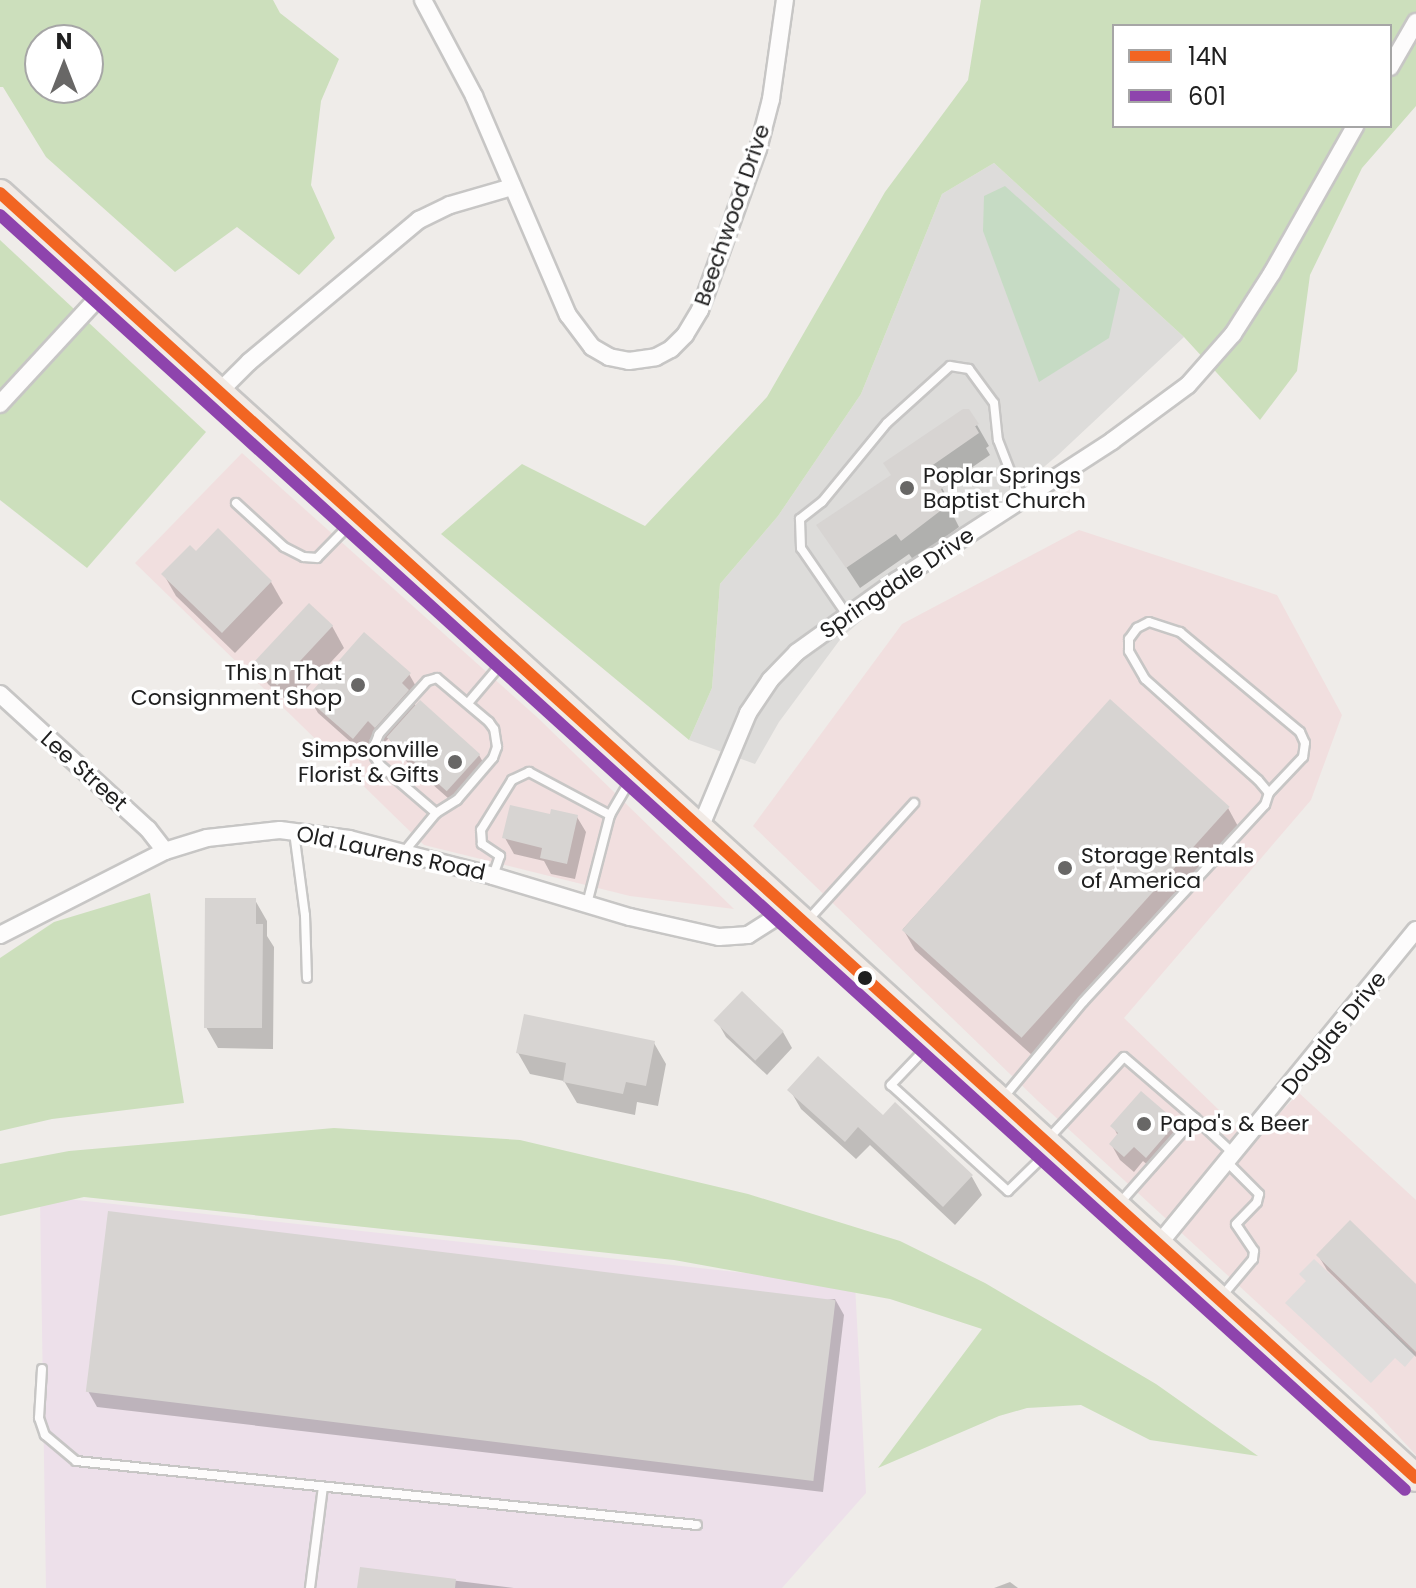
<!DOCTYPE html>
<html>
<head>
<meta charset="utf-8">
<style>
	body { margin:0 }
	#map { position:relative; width:1416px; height:1588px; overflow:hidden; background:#efece9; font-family:Poppins,sans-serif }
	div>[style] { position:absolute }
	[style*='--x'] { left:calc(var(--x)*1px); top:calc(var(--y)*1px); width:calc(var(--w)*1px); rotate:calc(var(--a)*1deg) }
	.commercial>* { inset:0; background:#f1dfdf }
	.industrial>* { inset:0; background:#ede0ea }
	.religious>* { inset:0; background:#dddcda }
	.forest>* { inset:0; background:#ccdfbc }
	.cemetery>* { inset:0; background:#c6dbc4 }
	.parking>* { inset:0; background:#dfdddc }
	.shadow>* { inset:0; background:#0003 }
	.building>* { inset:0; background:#d7d4d2; transform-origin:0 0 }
	.roads { filter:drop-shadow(2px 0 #c7c6c5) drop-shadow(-2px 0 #c7c6c5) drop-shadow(0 2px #c7c6c5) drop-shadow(0 -2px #c7c6c5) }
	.service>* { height:8px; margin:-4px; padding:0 4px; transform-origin:4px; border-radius:4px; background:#fdfcfc }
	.minor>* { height:16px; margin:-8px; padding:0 8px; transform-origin:8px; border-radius:8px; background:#fdfcfc }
	.primary>* { height:26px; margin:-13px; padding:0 13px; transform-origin:13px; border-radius:13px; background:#f2ebe6 }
	.bus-1>* { height:12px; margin:-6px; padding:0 6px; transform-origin:6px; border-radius:6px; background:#f26522 }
	.bus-2>* { height:12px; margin:-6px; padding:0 6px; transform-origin:6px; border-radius:6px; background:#8e44ad }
	.dots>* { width:22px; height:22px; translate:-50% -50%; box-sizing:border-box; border:4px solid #fff; border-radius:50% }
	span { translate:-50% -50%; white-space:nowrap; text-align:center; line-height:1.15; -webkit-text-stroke:7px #fff; paint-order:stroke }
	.street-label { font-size:22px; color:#202020 }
	.poi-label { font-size:22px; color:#202020 }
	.left { translate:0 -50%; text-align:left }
	.right { translate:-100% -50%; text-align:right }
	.legend { position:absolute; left:1112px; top:24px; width:280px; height:104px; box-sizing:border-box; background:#fff; border:2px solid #a6a6a6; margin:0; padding:10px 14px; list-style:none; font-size:24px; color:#202020 }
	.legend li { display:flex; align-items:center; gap:16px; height:40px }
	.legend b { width:40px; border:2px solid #a6a6a6 }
	.north { position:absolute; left:24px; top:24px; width:80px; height:80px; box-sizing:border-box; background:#fff; border:2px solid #a6a6a6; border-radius:50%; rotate:0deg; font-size:22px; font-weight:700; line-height:32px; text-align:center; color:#202020 }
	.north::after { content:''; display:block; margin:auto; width:28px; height:36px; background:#686766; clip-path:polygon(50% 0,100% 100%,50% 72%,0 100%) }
</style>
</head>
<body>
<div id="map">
	<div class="commercial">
		<div style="clip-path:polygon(242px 453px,538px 718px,734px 909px,630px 896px,424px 845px,135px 563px)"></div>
		<div style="clip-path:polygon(1079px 530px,1277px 595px,1342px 715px,1311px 800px,1124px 1018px,1252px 1142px,1299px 1093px,1416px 1200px,1416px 1455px,1373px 1409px,1038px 1101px,753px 826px,902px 624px)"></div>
	</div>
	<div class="industrial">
		<div style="clip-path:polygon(40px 1196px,855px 1285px,866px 1493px,782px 1588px,46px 1588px)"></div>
	</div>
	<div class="religious">
		<div style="clip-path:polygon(994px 163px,1184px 337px,1058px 455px,842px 637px,779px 722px,755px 764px,689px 740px,712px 688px,720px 584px,778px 516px,861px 394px,942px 194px)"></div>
	</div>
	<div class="forest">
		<div style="clip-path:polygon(evenodd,0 0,273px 0,280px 13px,339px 59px,321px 101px,311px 185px,335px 238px,299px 275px,237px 227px,175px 272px,46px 157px,3px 87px,0 87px,0 0,88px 40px,88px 88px,40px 88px,40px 40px,88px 40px)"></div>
		<div style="clip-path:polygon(evenodd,981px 0,1416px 0,1416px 106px,1362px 168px,1310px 275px,1297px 371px,1260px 420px,1184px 337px,994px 163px,942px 194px,861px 394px,778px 516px,720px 584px,712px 688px,689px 740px,441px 534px,522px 464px,645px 526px,767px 397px,885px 192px,968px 80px,981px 0,1114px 26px,1390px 26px,1390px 126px,1114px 126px,1114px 26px)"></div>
		<div style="clip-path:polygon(0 240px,206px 432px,87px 568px,0 500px)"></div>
		<div style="clip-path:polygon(150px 893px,184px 1103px,52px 1119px,0 1131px,0 958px,54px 922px)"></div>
		<div style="clip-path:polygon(334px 1128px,520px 1140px,748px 1194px,900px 1241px,985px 1283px,1156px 1384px,1258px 1456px,1150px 1440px,1081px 1405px,1027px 1408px,999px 1416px,878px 1468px,982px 1329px,890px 1299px,674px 1260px,84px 1197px,0 1216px,0 1164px,69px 1151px)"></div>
	</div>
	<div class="cemetery">
		<div style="clip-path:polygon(1005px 186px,1120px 289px,1109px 338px,1039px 382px,983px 231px,984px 196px)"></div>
	</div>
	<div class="parking">
		<div style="clip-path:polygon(1314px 1259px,1416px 1354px,1405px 1367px,1395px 1358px,1371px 1383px,1285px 1303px,1306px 1281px,1299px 1274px)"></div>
	</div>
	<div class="shadow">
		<div style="clip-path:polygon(977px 425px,989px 446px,986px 448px,990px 455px,942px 488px,954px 509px,951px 511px,959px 527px,914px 561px,909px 554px,860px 588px,819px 526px)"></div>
		<div style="clip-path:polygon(196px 554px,271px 582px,283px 603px,235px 653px,176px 596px,164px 575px)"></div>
		<div style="clip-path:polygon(309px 606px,332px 626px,344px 648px,291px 705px,268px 684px,256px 663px)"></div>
		<div style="clip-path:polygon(409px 674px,418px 690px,411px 698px,416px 706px,479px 755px,488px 771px,457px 806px,397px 753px,389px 738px,385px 742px,378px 736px,363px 753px,318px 713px,309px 698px)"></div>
		<div style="clip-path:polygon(1110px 702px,1228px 808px,1240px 830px,1033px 1056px,915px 950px,903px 929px)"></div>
		<div style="clip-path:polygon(552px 816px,577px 817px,586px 832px,575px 879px,551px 874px,544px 861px,514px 854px,505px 838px)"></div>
		<div style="clip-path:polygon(255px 900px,267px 921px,267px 936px,274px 947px,273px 1049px,218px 1048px,206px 1027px)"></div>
		<div style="clip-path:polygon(717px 1021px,783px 1032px,792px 1048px,767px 1075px,726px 1037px)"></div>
		<div style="clip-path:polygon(654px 1043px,666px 1064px,658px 1106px,637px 1102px,635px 1115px,577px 1103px,564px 1081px,530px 1074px,518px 1053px)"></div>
		<div style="clip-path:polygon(790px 1090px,883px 1118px,972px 1177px,982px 1195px,955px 1225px,870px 1145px,856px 1159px,801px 1109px)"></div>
		<div style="clip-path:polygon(1175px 1124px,1184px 1139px,1156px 1172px,1143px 1161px,1134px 1172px,1120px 1160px,1111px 1144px,1118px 1136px,1113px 1126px)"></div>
		<div style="clip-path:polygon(1318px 1255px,1416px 1287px,1416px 1357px,1327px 1270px)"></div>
		<div style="clip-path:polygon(835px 1299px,844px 1315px,823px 1492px,97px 1407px,88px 1391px)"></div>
		<div style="clip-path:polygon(362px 1569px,514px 1588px,359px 1588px)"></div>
		<div style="clip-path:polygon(1010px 1582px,1018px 1588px,994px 1588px)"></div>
	</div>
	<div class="building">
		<div style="clip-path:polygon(963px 409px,969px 409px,979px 424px,975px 426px,979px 433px,930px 467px,944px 487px,941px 489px,948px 505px,901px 541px,896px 534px,846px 568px,816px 525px,891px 475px,883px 463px)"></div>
		<div style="clip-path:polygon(218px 528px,272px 581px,222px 633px,161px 574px,190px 545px,196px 551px)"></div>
		<div style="left:309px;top:603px;width:33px;height:82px;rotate:43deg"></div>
		<div style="clip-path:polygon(364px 632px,411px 673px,402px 683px,409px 690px,375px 728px,368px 721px,353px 739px,306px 698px)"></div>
		<div style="left:1110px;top:699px;width:161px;height:311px;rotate:42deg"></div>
		<div style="left:420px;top:700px;width:81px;height:50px;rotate:42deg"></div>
		<div style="clip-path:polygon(510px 805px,550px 814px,551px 809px,578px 815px,567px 864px,540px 858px,542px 848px,502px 838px)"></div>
		<div style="clip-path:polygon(205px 898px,256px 898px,256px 924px,263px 924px,262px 1028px,204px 1028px)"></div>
		<div style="left:742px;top:991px;width:58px;height:41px;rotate:44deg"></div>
		<div style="clip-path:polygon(524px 1014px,655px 1041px,646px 1086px,626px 1082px,623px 1094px,563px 1082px,566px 1063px,516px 1053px)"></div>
		<div style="clip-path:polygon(818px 1056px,883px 1115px,895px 1102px,973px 1175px,943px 1207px,858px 1127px,845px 1142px,787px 1090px)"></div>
		<div style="clip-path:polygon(1141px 1091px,1177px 1122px,1146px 1158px,1134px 1147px,1124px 1157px,1109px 1144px,1118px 1133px,1110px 1126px)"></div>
		<div style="left:108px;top:1211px;width:733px;height:182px;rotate:7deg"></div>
		<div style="clip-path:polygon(1350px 1220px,1416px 1284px,1416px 1352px,1316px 1255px)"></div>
		<div style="clip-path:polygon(360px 1567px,456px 1579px,455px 1588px,357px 1588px)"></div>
	</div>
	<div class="roads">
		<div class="service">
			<div style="--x:236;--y:503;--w:65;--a:42.5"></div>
			<div style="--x:284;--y:547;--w:22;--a:27"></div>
			<div style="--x:304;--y:557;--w:13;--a:4"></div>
			<div style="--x:317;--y:558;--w:56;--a:-45.7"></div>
			<div style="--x:847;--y:615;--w:81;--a:-124.5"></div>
			<div style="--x:801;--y:548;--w:29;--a:-92"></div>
			<div style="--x:800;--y:519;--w:28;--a:-38"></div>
			<div style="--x:822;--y:502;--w:102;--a:-50.6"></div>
			<div style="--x:887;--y:423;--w:85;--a:-42.1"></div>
			<div style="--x:950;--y:366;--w:19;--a:9"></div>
			<div style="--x:969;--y:369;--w:42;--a:53.7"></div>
			<div style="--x:994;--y:403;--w:37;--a:84"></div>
			<div style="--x:998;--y:440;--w:63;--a:68.7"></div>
			<div style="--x:468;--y:703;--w:62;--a:-49.6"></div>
			<div style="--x:610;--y:815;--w:48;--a:-59.7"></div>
			<div style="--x:294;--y:832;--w:84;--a:82.5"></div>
			<div style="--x:305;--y:915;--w:63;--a:88.2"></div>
			<div style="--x:403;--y:853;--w:52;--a:-50.5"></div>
			<div style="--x:436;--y:813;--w:25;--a:-32"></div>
			<div style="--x:457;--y:800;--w:55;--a:-49.4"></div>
			<div style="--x:493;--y:758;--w:12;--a:-70"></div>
			<div style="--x:497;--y:747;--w:18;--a:-99"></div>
			<div style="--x:494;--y:729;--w:9;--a:-126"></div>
			<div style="--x:489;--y:722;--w:68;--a:-139.8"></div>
			<div style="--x:437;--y:678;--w:10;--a:163"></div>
			<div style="--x:427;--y:681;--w:72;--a:132.2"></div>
			<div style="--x:379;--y:734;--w:11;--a:112"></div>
			<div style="--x:375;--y:744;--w:13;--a:90"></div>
			<div style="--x:375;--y:757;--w:9;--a:58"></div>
			<div style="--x:380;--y:765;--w:74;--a:40.6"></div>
			<div style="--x:493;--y:876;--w:21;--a:-71"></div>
			<div style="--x:500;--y:856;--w:22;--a:-146"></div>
			<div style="--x:482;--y:844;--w:14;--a:-94"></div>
			<div style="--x:481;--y:830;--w:59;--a:-58.2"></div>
			<div style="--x:512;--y:780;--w:19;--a:-25"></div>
			<div style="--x:529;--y:772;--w:92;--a:28"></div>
			<div style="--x:610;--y:815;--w:92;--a:104.5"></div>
			<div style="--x:808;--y:920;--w:158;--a:-47.8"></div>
			<div style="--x:930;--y:1044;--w:57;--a:133.6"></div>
			<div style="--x:891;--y:1085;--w:158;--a:42.2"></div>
			<div style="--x:1008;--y:1191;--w:59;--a:-44.3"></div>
			<div style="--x:1003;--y:1098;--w:125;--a:-50.2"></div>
			<div style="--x:1083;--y:1002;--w:268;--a:-47.3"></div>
			<div style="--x:1265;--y:805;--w:13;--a:-72"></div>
			<div style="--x:1269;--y:793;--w:17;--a:-130"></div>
			<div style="--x:1258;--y:780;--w:152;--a:-138.2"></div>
			<div style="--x:1145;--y:679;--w:32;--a:-120"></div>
			<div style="--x:1129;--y:651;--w:12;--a:-90"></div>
			<div style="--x:1129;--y:639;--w:14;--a:-54"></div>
			<div style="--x:1137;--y:628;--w:13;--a:-27"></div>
			<div style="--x:1149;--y:622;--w:33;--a:18"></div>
			<div style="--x:1180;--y:632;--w:156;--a:39.8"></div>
			<div style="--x:1300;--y:732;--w:12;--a:66"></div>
			<div style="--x:1305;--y:743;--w:14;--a:98"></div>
			<div style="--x:1303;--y:757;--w:50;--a:133.4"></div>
			<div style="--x:1195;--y:1118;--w:53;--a:42.7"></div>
			<div style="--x:1049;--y:1138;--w:110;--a:-47.2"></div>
			<div style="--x:1124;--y:1057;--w:94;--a:40.7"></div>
			<div style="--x:1195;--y:1118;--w:115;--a:131.5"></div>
			<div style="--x:1222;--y:1296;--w:48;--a:-50"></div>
			<div style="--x:1253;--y:1259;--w:8;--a:-83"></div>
			<div style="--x:1254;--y:1251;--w:32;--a:-124"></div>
			<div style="--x:1236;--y:1224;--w:30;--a:-46"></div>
			<div style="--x:1257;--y:1202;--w:8;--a:-76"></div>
			<div style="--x:1259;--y:1194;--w:44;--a:-135"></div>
			<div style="--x:42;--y:1369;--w:49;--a:93.5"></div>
			<div style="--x:39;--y:1418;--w:18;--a:71"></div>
			<div style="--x:45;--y:1435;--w:40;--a:40"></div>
			<div style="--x:76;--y:1461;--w:624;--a:5.88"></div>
			<div style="--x:310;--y:1588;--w:102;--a:-82.7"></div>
		</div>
		<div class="minor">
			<div style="--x:423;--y:0;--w:109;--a:62"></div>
			<div style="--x:474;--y:96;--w:238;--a:66.8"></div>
			<div style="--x:568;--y:315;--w:40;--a:53"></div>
			<div style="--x:592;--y:347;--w:20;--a:30"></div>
			<div style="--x:609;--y:357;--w:20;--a:11"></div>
			<div style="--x:629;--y:361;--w:27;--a:-8"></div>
			<div style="--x:656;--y:357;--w:17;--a:-28"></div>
			<div style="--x:671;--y:349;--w:20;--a:-45"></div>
			<div style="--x:685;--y:335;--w:29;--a:-59"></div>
			<div style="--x:700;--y:310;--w:171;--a:-70.2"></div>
			<div style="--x:758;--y:149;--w:52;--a:-75.4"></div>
			<div style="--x:771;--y:99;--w:100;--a:-82"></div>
			<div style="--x:1390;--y:67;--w:52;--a:-60"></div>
			<div style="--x:219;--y:392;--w:42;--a:-45"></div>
			<div style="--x:249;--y:362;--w:222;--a:-39.9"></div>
			<div style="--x:419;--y:220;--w:34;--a:-26"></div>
			<div style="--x:450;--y:205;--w:65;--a:-16.2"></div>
			<div style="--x:0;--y:404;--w:156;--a:-47.3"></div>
			<div style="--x:0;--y:694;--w:200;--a:42.4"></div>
			<div style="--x:148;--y:829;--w:28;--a:52"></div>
			<div style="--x:700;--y:828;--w:125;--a:-67.3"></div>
			<div style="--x:748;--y:713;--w:40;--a:-56"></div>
			<div style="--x:770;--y:680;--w:39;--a:-46"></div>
			<div style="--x:797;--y:652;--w:122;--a:-35.6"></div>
			<div style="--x:896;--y:581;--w:257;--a:-32.9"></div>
			<div style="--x:1112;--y:441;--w:94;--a:-36.4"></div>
			<div style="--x:1188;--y:385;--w:68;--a:-48.6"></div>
			<div style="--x:1233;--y:334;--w:72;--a:-57.4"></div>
			<div style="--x:1272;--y:273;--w:169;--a:-60.5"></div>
			<div style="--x:0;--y:935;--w:185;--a:-27"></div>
			<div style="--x:165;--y:851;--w:44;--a:-17.2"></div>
			<div style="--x:207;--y:838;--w:73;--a:-6.3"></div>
			<div style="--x:280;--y:830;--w:70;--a:7.4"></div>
			<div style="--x:349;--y:839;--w:149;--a:14.4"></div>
			<div style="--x:493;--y:876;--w:143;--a:16.7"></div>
			<div style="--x:630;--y:917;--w:91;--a:12.7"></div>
			<div style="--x:719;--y:937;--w:29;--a:-4"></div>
			<div style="--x:748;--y:935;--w:49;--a:-32.4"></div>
			<div style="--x:1158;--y:1245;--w:407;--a:-50.7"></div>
		</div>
		<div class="primary">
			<div style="--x:0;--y:193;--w:1912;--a:42.22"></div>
		</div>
	</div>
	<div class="bus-1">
		<div style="--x:0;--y:193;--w:1912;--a:42.22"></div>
	</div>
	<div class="bus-2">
		<div style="--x:0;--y:215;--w:1897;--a:42.22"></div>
	</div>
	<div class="dots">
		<div style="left:907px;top:488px;background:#686766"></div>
		<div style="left:358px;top:685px;background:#686766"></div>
		<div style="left:455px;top:762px;background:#686766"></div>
		<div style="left:1065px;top:868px;background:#686766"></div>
		<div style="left:865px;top:978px;background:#202020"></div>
		<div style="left:1144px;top:1124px;background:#686766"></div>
	</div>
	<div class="street-label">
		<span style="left:732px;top:215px;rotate:-71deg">Beechwood Drive</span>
		<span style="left:897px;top:583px;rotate:-34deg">Springdale Drive</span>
		<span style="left:84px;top:771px;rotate:42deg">Lee Street</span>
		<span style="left:391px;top:853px;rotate:12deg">Old Laurens Road</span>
		<span style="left:1334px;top:1033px;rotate:-51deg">Douglas Drive</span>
	</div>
	<div class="poi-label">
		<span class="left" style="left:923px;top:488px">Poplar Springs<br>Baptist Church</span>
		<span class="right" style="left:342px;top:685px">This n That<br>Consignment Shop</span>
		<span class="right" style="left:439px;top:762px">Simpsonville<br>Florist &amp; Gifts</span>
		<span class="left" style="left:1081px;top:868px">Storage Rentals<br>of America</span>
		<span class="left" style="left:1160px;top:1124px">Papa's &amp; Beer</span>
	</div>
	<ul class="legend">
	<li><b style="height:10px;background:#f26522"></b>14N</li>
	<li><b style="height:10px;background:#8e44ad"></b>601</li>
	</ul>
	<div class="north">N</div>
</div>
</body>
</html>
